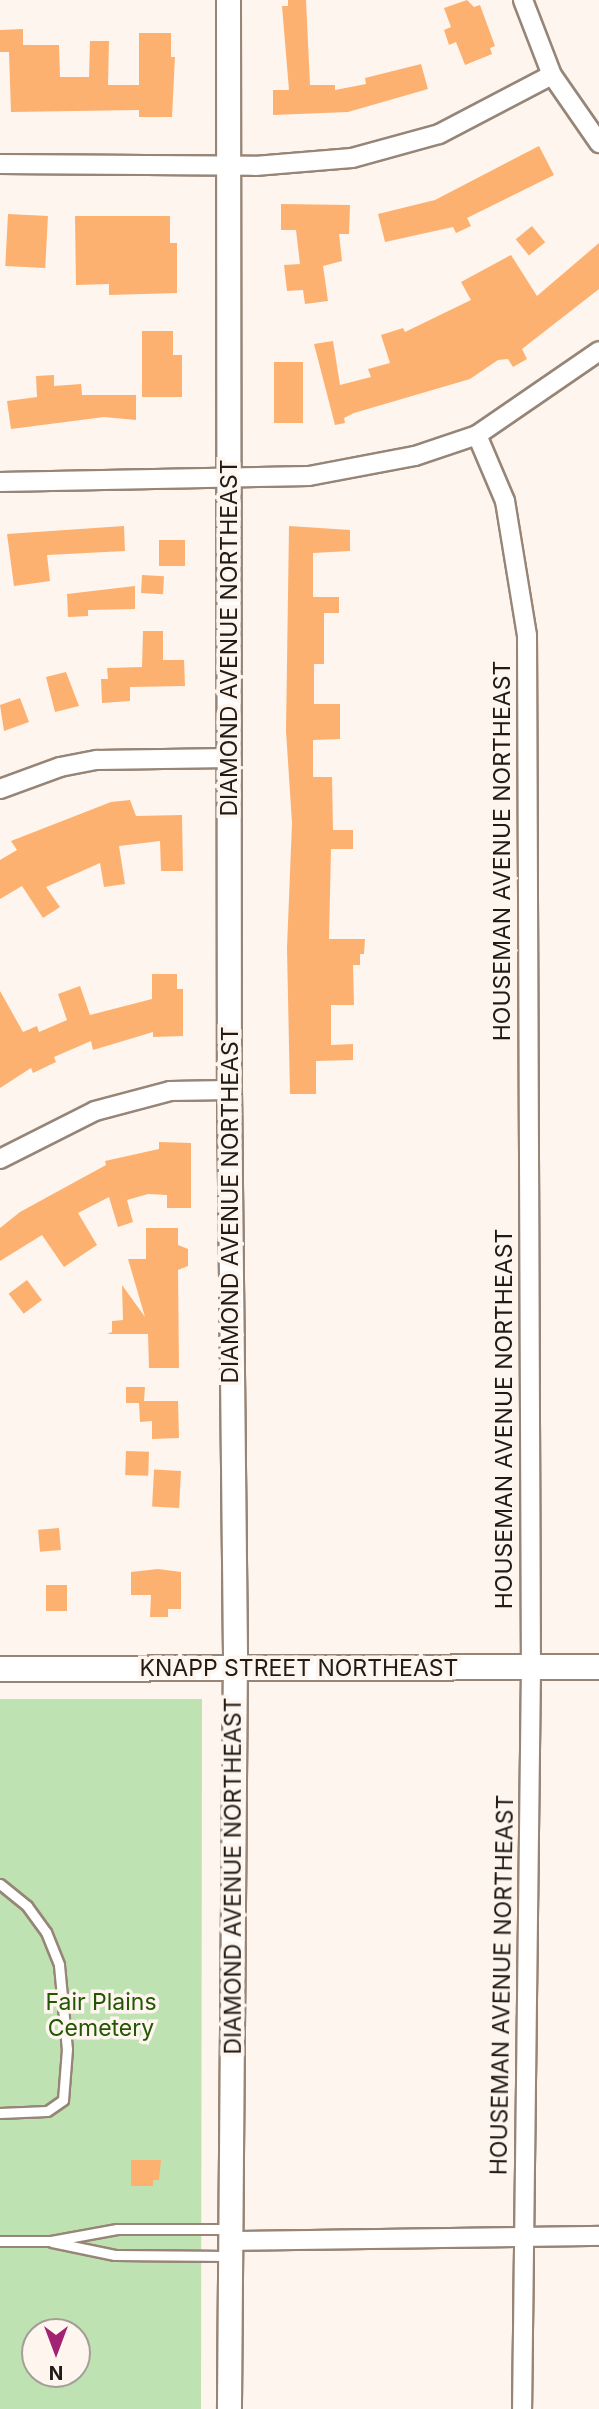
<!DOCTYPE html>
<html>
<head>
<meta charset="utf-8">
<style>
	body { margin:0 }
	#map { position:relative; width:599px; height:2409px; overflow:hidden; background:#fdf5ee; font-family:Inter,sans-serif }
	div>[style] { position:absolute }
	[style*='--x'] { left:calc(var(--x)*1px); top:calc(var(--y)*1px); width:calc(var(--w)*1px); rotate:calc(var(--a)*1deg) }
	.green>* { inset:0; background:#bee2b1 }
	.building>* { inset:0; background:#fdb170; transform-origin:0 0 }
	.roads { filter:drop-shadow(2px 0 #978577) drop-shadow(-2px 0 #978577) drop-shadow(0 2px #978577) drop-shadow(0 -2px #978577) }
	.service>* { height:9px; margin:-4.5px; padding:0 4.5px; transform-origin:4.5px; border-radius:4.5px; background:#fff }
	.minor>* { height:18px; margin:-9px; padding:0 9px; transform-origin:9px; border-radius:9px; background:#fff }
	.tertiary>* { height:23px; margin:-11.5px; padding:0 11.5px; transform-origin:11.5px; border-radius:11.5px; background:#fff }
	.secondary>* { height:24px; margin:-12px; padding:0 12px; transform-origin:12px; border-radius:12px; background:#fff }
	span { translate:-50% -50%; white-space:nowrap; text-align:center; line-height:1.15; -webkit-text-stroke:7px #fdf5ee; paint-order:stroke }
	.street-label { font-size:23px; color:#211a15 }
	.park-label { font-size:23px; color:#225603 }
	.north { position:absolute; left:21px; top:2318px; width:70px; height:70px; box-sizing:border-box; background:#fdf5ee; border:2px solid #a59d97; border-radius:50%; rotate:180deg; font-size:19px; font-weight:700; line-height:28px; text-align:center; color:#211a15 }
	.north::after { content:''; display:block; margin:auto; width:24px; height:32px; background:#a22273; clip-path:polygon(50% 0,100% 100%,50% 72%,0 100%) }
</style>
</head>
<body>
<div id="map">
	<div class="green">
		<div style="clip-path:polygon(evenodd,0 1699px,202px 1699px,201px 2409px,0 2409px,0 1699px,35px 2332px,77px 2332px,77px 2374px,35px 2374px,35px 2332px)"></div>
	</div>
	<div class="building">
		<div style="clip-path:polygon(288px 0,306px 0,310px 85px,335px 85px,335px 90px,366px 84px,365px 78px,421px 64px,428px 89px,348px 112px,273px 115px,273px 90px,289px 90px,282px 6px,288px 6px)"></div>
		<div style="clip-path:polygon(467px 0,474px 7px,480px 5px,495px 46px,490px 48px,492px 54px,465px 65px,456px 42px,449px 45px,444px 30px,451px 27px,444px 8px)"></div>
		<div style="clip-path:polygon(23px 29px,23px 45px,59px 45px,60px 77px,89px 77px,90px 41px,109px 41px,108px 85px,139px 85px,139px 33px,171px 33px,171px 57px,175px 57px,172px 117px,139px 117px,139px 110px,11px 112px,9px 52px,0 52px,0 30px)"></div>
		<div style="clip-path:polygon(539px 146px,554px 175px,467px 218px,471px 226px,456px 233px,453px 227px,385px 242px,378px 214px,435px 200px)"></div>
		<div style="clip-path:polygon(281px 204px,350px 205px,349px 234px,339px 234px,342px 261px,323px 266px,328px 301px,305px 304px,303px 290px,287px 291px,284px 265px,300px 264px,296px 230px,281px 230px)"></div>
		<div style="left:8px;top:214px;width:40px;height:52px;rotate:3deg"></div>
		<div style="clip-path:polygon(75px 216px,170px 216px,170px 243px,177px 243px,177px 293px,109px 295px,109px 284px,76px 285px)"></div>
		<div style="left:532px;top:226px;width:21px;height:21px;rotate:51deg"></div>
		<div style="clip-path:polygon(599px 243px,599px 289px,522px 349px,527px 359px,513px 367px,508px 359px,498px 360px,470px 379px,354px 413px,344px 418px,345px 423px,335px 425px,314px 344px,333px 341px,340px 385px,371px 377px,368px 369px,390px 363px,381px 335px,403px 328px,405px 332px,471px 300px,461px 282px,511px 255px,537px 296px)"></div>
		<div style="clip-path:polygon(142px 331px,173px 331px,173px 355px,182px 355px,182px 397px,142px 397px)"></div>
		<div style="left:274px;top:362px;width:29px;height:61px"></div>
		<div style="clip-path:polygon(54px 375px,54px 386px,81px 384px,82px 395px,136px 395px,136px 420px,104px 417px,11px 429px,7px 401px,37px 397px,36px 376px)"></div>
		<div style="clip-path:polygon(124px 526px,125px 551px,47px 555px,50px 581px,14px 586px,7px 534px)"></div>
		<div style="clip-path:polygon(289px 526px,350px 530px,350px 551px,313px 553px,313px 597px,339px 597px,339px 613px,324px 613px,324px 664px,314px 664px,314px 704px,340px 704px,340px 739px,313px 740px,313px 777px,332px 777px,333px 830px,353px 830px,353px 849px,331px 849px,329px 939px,365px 939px,364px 954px,360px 954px,360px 965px,353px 965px,354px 1005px,331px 1005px,331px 1045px,353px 1044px,353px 1060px,316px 1061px,316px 1094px,290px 1094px,287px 948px,292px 823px,286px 731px)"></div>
		<div style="left:159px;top:540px;width:26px;height:26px"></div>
		<div style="left:142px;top:575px;width:22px;height:18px;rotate:3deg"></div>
		<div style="clip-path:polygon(135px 586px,135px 609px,88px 610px,88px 616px,68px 617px,67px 594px)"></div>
		<div style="clip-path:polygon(143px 631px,163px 631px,163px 660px,184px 660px,185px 686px,130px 687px,130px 701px,102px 703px,101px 679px,108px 679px,107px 668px,142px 667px)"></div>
		<div style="clip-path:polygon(66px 672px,79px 706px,55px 712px,46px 677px)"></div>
		<div style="clip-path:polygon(20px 698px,29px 722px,4px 731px,0 705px)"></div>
		<div style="clip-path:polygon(130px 800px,136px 816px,182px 815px,183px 871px,161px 871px,160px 841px,119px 846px,125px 884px,104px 887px,100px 863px,46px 887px,60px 907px,43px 918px,22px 886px,0 899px,0 860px,17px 850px,11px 841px,111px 802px)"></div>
		<div style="clip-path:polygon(152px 974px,177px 974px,177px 989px,183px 989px,183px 1036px,153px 1037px,153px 1032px,93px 1050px,91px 1041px,54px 1057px,56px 1062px,33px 1073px,31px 1068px,0 1088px,0 991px,23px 1032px,37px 1026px,39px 1032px,67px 1020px,58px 994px,80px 986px,90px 1015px,152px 999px)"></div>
		<div style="clip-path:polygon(159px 1142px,191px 1143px,191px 1208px,167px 1208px,167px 1195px,148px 1194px,127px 1200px,133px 1222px,118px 1227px,109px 1197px,78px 1213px,97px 1245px,64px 1267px,42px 1235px,0 1261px,0 1228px,20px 1212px,106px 1165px,105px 1161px,159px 1149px)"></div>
		<div style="clip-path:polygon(146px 1228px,178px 1228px,178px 1245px,188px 1249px,188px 1266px,178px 1270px,179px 1368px,149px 1368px,148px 1334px,107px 1334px,112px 1332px,112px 1321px,123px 1320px,122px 1285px,145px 1317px,128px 1259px,146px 1259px)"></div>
		<div style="left:27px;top:1280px;width:25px;height:23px;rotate:53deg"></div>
		<div style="clip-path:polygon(126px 1387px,145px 1387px,144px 1401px,178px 1401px,179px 1438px,152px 1439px,152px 1421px,140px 1422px,139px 1403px,126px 1403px)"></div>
		<div style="left:126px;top:1451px;width:23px;height:24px;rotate:2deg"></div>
		<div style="left:181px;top:1471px;width:37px;height:27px;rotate:93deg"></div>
		<div style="left:59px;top:1528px;width:22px;height:21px;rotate:85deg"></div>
		<div style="clip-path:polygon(158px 1569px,181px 1572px,181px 1609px,168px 1609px,168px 1617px,150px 1617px,151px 1595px,131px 1595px,131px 1572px)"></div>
		<div style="left:46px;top:1585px;width:21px;height:26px"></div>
		<div style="clip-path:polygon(131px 2160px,161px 2160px,159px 2180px,153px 2180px,153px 2186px,131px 2186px)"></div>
	</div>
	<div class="roads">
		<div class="service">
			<div style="--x:0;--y:1884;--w:35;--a:39"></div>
			<div style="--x:27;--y:1906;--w:32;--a:54"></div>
			<div style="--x:46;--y:1932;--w:35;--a:68"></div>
			<div style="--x:59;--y:1965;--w:84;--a:84.6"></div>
			<div style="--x:67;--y:2049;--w:51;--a:94.5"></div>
			<div style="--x:63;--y:2100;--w:19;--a:145"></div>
			<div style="--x:47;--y:2111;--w:47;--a:177.6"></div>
			<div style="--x:0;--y:2241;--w:51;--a:0"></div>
			<div style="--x:51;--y:2241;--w:67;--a:-10.3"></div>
			<div style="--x:117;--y:2229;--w:111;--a:0"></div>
			<div style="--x:52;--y:2242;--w:64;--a:11.7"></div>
			<div style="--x:115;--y:2255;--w:114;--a:0.5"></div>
		</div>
		<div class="minor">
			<div style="--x:523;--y:0;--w:80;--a:68.9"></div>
			<div style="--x:552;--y:75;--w:83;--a:55.3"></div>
			<div style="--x:0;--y:164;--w:255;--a:0.4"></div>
			<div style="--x:255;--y:166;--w:97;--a:-4.7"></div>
			<div style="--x:352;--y:158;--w:90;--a:-15.4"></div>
			<div style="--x:439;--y:134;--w:127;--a:-27.6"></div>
			<div style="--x:477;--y:435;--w:72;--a:67"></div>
			<div style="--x:505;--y:501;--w:136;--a:80.7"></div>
			<div style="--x:527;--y:635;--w:1032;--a:89.78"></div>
			<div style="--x:531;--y:1667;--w:742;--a:90.69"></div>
			<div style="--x:0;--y:482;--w:309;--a:-1.1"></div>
			<div style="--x:309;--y:476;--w:108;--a:-10.7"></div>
			<div style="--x:415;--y:456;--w:65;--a:-18.7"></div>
			<div style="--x:477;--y:435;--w:148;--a:-34.5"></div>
			<div style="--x:0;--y:789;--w:64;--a:-20.1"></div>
			<div style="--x:60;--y:767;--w:38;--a:-11"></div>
			<div style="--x:97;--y:760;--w:132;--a:-0.9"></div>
			<div style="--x:0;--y:1159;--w:106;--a:-26.8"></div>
			<div style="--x:95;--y:1111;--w:78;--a:-14.9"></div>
			<div style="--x:170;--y:1091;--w:59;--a:-1"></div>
			<div style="--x:231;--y:2241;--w:368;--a:-0.8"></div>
		</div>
		<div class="tertiary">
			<div style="--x:228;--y:0;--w:1090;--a:89.95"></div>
			<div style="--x:229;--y:1090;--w:565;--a:89.39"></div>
			<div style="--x:235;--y:1655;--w:754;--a:90.46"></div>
		</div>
		<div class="secondary">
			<div style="--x:0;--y:1669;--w:599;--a:-0.19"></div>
		</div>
	</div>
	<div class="street-label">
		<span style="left:229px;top:638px;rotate:-90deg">DIAMOND AVENUE NORTHEAST</span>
		<span style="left:502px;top:851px;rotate:-90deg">HOUSEMAN AVENUE NORTHEAST</span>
		<span style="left:230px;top:1205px;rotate:-90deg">DIAMOND AVENUE NORTHEAST</span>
		<span style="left:504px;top:1419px;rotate:-90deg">HOUSEMAN AVENUE NORTHEAST</span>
		<span style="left:299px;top:1668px">KNAPP STREET NORTHEAST</span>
		<span style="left:233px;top:1876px;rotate:-90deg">DIAMOND AVENUE NORTHEAST</span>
		<span style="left:502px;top:1985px;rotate:-89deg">HOUSEMAN AVENUE NORTHEAST</span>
	</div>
	<div class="park-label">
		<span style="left:101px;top:2015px">Fair Plains<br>Cemetery</span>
	</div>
	<div class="north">N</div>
</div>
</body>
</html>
